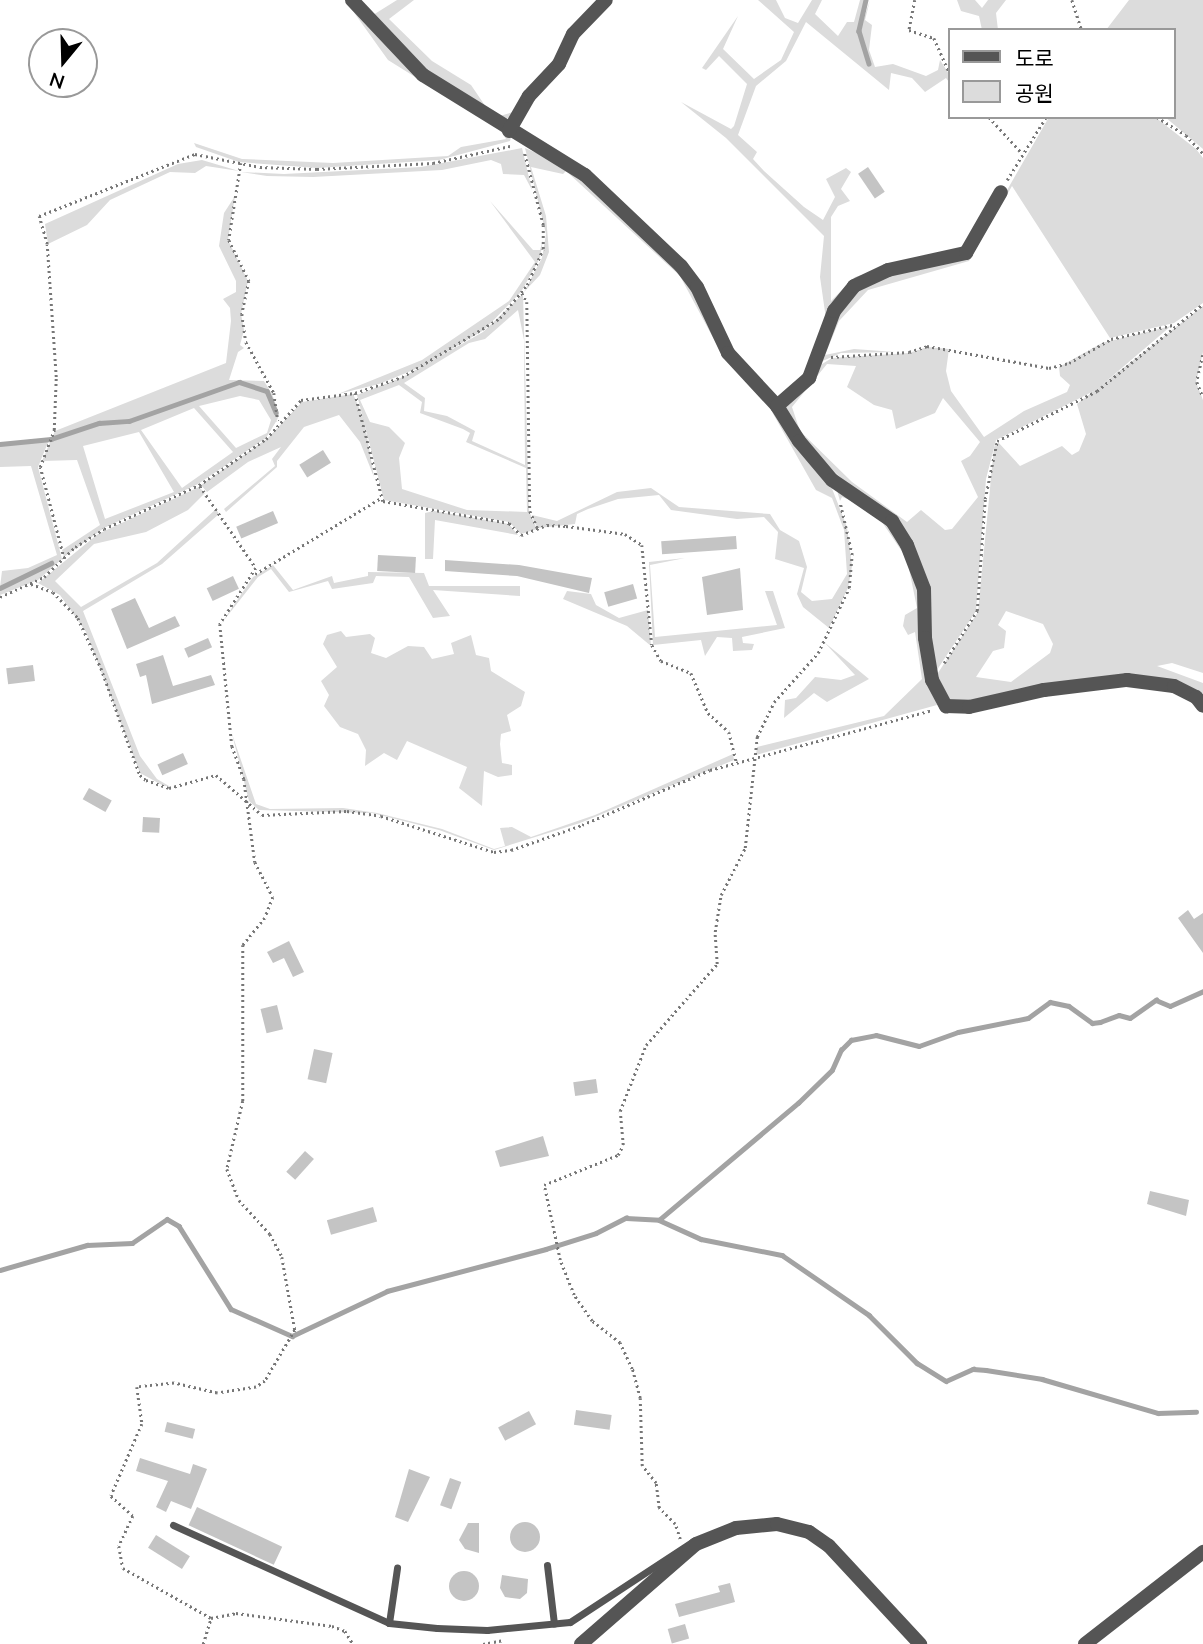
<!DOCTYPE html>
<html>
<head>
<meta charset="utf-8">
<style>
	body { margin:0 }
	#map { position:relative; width:1203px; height:1644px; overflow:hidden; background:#fff; font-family:Mulish,"Noto Sans KR",sans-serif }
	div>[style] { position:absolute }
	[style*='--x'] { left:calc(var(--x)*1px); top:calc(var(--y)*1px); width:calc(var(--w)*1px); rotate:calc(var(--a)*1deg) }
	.green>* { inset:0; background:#dcdcdc }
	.stream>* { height:4.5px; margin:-2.25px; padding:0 2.25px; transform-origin:2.25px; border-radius:2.25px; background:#a3a3a3 }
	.building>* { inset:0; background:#c4c4c4; transform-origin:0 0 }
	.round { border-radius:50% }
	.path>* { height:2.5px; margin-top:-1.25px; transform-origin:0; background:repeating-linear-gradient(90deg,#777 0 2px,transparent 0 5.5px) }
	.service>* { height:7px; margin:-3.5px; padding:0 3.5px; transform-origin:3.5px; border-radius:3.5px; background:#555 }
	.minor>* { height:14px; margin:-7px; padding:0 7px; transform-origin:7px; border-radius:7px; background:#555 }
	span { translate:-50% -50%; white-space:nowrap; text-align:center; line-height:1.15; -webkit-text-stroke:5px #fff; paint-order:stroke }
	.legend { position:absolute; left:948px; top:28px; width:228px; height:91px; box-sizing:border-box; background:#fff; border:2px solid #999; margin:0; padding:9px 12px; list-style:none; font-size:21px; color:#000 }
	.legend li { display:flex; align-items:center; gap:14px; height:35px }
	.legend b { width:35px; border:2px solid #999 }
	.north { position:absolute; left:28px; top:28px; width:70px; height:70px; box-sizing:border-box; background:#fff; border:2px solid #999; border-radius:50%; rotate:199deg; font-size:19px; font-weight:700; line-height:28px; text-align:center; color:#000 }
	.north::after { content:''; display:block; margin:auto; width:24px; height:32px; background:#000; clip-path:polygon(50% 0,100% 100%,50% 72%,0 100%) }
</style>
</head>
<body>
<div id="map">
	<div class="green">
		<div style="clip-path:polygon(345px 0,366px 23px,511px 137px,510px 141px,439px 160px,317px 168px,239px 162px,196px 147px,194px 143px,242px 159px,333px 163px,448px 156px,461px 147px,506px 139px,500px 130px,388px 60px)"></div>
		<div style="clip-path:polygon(397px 0,414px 0,389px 19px,432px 61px,471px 85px,488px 110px,500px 116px,513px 112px,510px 117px,504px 120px,439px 84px,373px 15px)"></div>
		<div style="clip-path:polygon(758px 0,776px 0,785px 18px,798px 23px,812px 0,822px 0,815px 14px,838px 36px,847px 22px,854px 22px,860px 0,865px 0,858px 31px,869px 66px,860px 31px,870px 0,865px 20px,872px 25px,869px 50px,875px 67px,893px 64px,926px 76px,938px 70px,940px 60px,949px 74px,949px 82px,946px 78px,925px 92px,912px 78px,891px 73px,889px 90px,806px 22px,786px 61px,756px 86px,738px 135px,757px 152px,753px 159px,764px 171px,804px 207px,823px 220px,835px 197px,826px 179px,846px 168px,851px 172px,841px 189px,850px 201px,838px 206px,831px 217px,831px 301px,855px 277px,886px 268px,826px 319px,820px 277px,824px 236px,726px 138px,681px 102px,731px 129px,734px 126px,747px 84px,719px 56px,706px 70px,702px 68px,738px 16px,723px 49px,754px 79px,781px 60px,794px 32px)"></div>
		<div style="clip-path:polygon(957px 0,975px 0,982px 8px,988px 0,1006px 0,996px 13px,998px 30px,982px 30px,979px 16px,961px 11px)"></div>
		<div style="clip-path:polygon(1129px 0,1203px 0,1203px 149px,1165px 117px,1173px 117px,1173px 30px,1106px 30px)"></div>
		<div style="clip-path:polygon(1049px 117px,1155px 117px,1196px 149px,1203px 158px,1203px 303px,1174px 323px,1110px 338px,1012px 186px,969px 261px,868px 290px,839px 321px,825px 355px,854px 349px,895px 352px,841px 353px,818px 363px,842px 305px,871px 280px,948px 263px,987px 225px)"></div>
		<div style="clip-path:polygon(522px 148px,532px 190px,524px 175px,503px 174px,501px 164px,491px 160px,442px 170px,313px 177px,267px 176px,241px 172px,284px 174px,421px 167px)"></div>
		<div style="clip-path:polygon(525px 148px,573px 169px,675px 265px,696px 294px,728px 357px,770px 402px,795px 441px,831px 486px,847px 527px,852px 566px,848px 588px,829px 628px,803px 607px,797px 594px,804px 568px,775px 559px,778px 532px,764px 517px,737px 519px,671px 510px,659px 495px,618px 499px,588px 509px,577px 514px,575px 524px,538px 528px,534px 522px,532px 515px,557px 521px,617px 492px,651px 488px,679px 507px,770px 514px,780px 530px,799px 541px,807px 567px,801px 592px,812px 601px,832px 599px,847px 574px,844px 530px,832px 498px,816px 490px,767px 403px,719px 349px,680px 276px,566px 171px,563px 174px,531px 167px,546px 216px,549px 252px,540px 275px,524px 292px,542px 258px,546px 234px)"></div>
		<div style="clip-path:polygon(202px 160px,239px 171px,206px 166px,195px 173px,170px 172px,110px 200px,87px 225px,48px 244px,45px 224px,178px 164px)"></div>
		<div style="clip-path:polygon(evenodd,235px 196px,228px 240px,248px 281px,241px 314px,244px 330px,240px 345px,244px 348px,238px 352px,229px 380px,264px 381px,272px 394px,278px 410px,279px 415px,277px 420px,266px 438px,198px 484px,104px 528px,64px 557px,62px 550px,100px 525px,77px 460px,42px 461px,51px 440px,99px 424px,129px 423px,239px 383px,267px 392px,277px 416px,268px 390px,239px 381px,129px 420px,99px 422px,52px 438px,55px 431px,226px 363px,231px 321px,230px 308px,223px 299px,236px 292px,236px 281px,219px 246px,224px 213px,235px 196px,240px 396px,259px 400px,271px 420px,267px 433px,236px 448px,199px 406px,240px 396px,235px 196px,194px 408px,233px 452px,182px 488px,141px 430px,194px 408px,235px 196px,139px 432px,174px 492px,105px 519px,83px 446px,139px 432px)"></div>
		<div style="clip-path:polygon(490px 201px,533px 250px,540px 250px,543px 240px,540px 258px,521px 292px,484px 330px,423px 366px,379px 384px,338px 394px,422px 360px,509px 301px,535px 262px)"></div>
		<div style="clip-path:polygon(evenodd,523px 294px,529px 511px,537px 529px,521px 534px,509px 522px,384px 500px,357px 395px,403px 377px,483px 332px,523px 294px,518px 310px,524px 340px,525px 465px,472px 441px,475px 431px,447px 416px,424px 411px,425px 398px,404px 383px,469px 343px,485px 339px,518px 310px,523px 294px,399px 385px,422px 402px,420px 413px,463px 429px,470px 433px,466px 442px,526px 468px,527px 512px,467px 510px,402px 489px,399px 458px,405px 443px,389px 427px,370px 422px,360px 400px,399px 385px)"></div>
		<div style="clip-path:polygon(evenodd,1203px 306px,1203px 352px,1196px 382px,1203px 400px,1203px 673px,1172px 663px,1157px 666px,1203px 683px,1203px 700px,1166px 680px,965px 704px,946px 698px,934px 679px,978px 612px,994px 447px,998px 442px,1020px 466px,1062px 446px,1072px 455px,1079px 451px,1086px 434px,1077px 404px,1203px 306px,1006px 611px,1043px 624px,1053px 644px,1050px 653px,1011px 682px,976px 677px,993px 651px,1004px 648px,1006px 631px,998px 625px,1006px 611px)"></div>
		<div style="clip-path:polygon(evenodd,1171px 326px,1096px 390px,996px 440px,986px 479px,976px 611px,933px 676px,910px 542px,800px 440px,785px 406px,817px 367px,832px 358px,909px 353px,927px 347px,949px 349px,946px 371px,951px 391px,984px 437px,1024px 411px,1067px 392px,1070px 385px,1060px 376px,1059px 367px,1102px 343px,1171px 326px,827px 364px,856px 366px,847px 387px,874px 405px,892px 410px,896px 429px,935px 413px,943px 398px,980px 442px,970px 456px,961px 461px,978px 497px,952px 529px,945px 530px,921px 510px,907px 522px,852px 482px,800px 431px,792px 407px,827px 364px)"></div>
		<div style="clip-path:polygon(353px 394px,364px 419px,374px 477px,360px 442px,339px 415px,304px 427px,277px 461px,277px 467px,226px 512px,224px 509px,275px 466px,272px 459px,281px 447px,248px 462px,207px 492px,201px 485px,268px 438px,302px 402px)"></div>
		<div style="clip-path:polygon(49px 440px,38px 467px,62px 559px,38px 580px,0 595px,0 589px,54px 562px,0 587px,2px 571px,28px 568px,57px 555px,31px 466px,0 467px,0 445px)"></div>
		<div style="clip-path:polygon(199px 487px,205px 493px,188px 510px,146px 532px,94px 544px,55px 581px,81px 607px,157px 563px,216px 509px,219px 514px,162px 564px,83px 611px,140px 756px,157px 779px,169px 786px,164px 786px,140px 773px,86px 632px,60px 595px,38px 583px,98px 534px)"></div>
		<div style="clip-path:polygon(836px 487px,882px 516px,899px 537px,915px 566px,924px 659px,937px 705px,756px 755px,757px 747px,884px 716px,922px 679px,915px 632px,908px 635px,903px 626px,905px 615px,917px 608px,907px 559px,880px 519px,850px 500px,842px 497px,840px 501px)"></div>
		<div style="clip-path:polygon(434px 511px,509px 524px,518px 535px,435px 520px,433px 559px,425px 559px,425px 513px)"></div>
		<div style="clip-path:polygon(685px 558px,650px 565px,655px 637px,777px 625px,765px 591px,773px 591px,785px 628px,742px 637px,743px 643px,754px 644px,752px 650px,733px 651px,732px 638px,717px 637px,705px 656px,701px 640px,653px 645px,649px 562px)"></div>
		<div style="clip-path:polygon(273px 565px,293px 590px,332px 576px,334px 583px,368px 576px,368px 572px,424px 573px,429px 586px,520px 586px,520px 596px,433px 590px,450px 616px,433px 618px,409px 577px,376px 576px,373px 583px,332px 589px,328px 581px,289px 592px,271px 569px,258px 577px,221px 624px,253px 577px)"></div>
		<div style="clip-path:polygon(567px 591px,591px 594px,596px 605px,619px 618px,648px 610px,651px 646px,627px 626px,563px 599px)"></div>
		<div style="clip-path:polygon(341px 631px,346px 637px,370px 634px,375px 638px,371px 653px,386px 658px,408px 646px,424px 647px,432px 659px,454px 654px,451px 643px,471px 635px,476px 655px,489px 658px,491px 671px,525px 692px,521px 706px,507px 715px,511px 731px,501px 734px,500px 744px,502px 763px,512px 765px,512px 775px,498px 777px,484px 771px,482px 806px,459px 788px,467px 767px,407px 741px,397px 760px,384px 753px,365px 766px,366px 750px,358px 734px,340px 727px,324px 706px,329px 695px,321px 681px,337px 667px,323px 644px,327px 635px)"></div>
		<div style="clip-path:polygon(824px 642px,869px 679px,827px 702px,814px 693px,784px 718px,785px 700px,796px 698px,815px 677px,841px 680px,855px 675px)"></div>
		<div style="clip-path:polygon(232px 734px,256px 804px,270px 809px,343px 808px,377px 813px,442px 829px,494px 849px,505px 846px,500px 828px,512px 827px,531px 837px,595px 815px,733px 754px,734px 760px,580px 823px,494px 850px,439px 830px,372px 813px,259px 810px,249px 801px)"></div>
	</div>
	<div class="stream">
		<div style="--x:866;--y:0;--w:32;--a:103"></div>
		<div style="--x:859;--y:31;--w:34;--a:73"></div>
		<div style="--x:0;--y:444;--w:51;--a:-5.6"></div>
		<div style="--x:51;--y:439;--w:51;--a:-18.4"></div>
		<div style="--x:99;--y:423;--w:30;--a:-4"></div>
		<div style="--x:129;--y:421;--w:117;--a:-19.5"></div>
		<div style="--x:239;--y:382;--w:29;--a:18"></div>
		<div style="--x:267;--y:391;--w:23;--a:67"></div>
		<div style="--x:0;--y:588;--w:57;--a:-26.1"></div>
		<div style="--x:659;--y:1220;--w:182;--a:-40.1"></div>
		<div style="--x:798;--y:1103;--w:47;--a:-44.1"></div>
		<div style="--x:832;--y:1070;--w:22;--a:-66"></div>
		<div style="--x:841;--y:1050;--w:14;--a:-45"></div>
		<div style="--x:851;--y:1040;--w:25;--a:-11"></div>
		<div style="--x:876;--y:1035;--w:44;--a:14.3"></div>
		<div style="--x:919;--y:1046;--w:41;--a:-19.7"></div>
		<div style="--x:958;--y:1032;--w:71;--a:-11.3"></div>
		<div style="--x:1028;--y:1018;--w:27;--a:-36"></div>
		<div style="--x:1050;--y:1002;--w:19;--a:12"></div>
		<div style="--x:1069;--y:1006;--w:29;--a:36"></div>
		<div style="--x:1092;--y:1023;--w:8;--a:-7"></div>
		<div style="--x:1100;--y:1022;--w:20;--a:-20"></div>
		<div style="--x:1119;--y:1015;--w:11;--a:15"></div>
		<div style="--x:1130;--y:1018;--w:32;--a:-35"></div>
		<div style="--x:1156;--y:1000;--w:15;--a:23"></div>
		<div style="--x:1170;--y:1006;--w:36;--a:-24"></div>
		<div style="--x:0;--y:1270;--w:91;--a:-16"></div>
		<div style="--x:87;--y:1245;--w:45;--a:-2.5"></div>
		<div style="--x:132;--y:1243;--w:42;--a:-34.4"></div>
		<div style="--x:167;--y:1219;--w:14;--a:30"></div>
		<div style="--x:179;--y:1226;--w:98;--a:57.9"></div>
		<div style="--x:231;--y:1309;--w:67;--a:23.9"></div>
		<div style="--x:292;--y:1336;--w:105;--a:-25.3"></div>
		<div style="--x:387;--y:1291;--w:164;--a:-14.8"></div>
		<div style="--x:546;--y:1249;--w:52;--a:-17.7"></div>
		<div style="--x:596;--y:1233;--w:34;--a:-27"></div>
		<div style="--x:626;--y:1218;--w:33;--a:3"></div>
		<div style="--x:659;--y:1220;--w:46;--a:24.3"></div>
		<div style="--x:701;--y:1239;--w:83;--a:11.2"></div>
		<div style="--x:782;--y:1255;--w:106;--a:34.6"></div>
		<div style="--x:869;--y:1315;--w:68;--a:45"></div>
		<div style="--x:917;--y:1363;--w:34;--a:32"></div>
		<div style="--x:946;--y:1381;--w:30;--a:-24"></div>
		<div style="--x:973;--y:1369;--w:13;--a:4"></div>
		<div style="--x:986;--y:1370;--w:57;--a:9.1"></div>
		<div style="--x:1042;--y:1379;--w:121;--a:16.3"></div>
		<div style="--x:1158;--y:1413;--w:38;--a:-2"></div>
	</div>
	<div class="building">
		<div style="left:868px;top:167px;width:30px;height:12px;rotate:56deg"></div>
		<div style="left:323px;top:450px;width:15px;height:28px;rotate:58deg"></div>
		<div style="left:273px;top:511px;width:13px;height:40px;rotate:67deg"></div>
		<div style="left:736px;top:536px;width:13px;height:75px;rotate:86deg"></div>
		<div style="left:378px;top:555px;width:38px;height:16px;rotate:3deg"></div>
		<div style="clip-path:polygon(445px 560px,519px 565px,592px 578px,589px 593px,517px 576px,445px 571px)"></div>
		<div style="clip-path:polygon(740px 568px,743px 610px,707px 615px,702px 577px)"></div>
		<div style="left:233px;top:576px;width:14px;height:29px;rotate:65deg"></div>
		<div style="left:633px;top:584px;width:15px;height:30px;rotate:74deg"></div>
		<div style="clip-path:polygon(135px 598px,149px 628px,175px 616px,180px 626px,127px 649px,111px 609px)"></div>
		<div style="left:208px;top:638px;width:10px;height:26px;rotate:66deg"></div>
		<div style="clip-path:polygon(163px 655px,173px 686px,211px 675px,215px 685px,152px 704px,146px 675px,140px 677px,136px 664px)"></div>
		<div style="left:33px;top:665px;width:16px;height:27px;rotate:83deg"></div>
		<div style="left:183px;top:753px;width:12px;height:28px;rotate:66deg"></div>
		<div style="left:89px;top:788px;width:26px;height:13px;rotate:29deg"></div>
		<div style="left:143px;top:817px;width:17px;height:15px;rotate:3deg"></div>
		<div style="clip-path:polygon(1188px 910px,1194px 919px,1203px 913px,1203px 953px,1178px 918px)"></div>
		<div style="clip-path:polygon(289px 941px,304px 972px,293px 977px,284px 958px,273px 963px,267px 952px)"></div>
		<div style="left:277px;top:1005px;width:25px;height:17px;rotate:76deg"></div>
		<div style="left:314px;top:1049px;width:19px;height:31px;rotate:12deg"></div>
		<div style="left:596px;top:1079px;width:14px;height:23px;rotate:82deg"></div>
		<div style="clip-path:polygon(543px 1136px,549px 1156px,500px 1167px,495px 1151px)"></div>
		<div style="left:305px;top:1151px;width:12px;height:28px;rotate:42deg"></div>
		<div style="clip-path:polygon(1150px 1191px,1189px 1200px,1186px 1216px,1147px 1204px)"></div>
		<div style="left:373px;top:1207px;width:15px;height:48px;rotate:74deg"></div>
		<div style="left:576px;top:1410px;width:36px;height:15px;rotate:8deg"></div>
		<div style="left:529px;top:1411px;width:15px;height:35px;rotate:62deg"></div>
		<div style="left:167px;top:1422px;width:29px;height:10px;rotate:14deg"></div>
		<div style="clip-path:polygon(140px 1458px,190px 1474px,193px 1464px,207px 1469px,191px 1509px,171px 1501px,166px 1512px,156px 1507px,168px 1481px,136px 1471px)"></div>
		<div style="clip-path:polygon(409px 1469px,430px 1477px,408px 1522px,395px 1517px)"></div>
		<div style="left:450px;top:1478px;width:12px;height:29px;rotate:20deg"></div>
		<div style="left:197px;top:1507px;width:94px;height:20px;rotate:25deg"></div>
		<div class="round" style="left:510px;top:1522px;width:30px;height:30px"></div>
		<div style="clip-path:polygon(468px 1523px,479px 1523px,479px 1553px,465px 1549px,459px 1540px)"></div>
		<div style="left:156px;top:1535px;width:40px;height:15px;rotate:32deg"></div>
		<div class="round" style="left:449px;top:1571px;width:30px;height:30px"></div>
		<div style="clip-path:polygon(502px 1575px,528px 1579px,527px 1593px,520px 1599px,505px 1597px,500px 1588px)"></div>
		<div style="clip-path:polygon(730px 1583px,735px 1602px,679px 1617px,675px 1604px,720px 1592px,718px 1586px)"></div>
		<div style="left:685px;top:1624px;width:15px;height:18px;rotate:74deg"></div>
	</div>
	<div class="path">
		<div style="--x:915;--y:0;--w:31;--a:101"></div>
		<div style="--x:909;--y:30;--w:26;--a:18"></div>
		<div style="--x:934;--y:38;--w:37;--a:66"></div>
		<div style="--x:1072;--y:0;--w:32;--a:72"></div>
		<div style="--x:989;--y:117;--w:47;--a:47.6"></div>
		<div style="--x:1157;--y:117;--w:34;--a:32"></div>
		<div style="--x:1186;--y:135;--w:25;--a:47"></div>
		<div style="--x:241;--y:163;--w:78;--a:98.9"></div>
		<div style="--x:229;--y:240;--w:46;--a:64"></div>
		<div style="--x:249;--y:281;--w:34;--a:102"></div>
		<div style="--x:242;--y:314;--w:28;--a:82"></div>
		<div style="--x:246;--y:342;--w:58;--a:61.2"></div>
		<div style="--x:274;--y:393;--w:28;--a:82"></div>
		<div style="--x:1007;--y:180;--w:74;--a:-58.2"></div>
		<div style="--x:522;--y:293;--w:10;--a:61"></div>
		<div style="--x:527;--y:302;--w:209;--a:89.2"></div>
		<div style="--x:530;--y:511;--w:20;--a:66"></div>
		<div style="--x:1203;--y:355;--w:28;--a:103"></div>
		<div style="--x:1197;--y:382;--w:16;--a:68"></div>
		<div style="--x:831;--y:357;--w:78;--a:-3.7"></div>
		<div style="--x:909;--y:352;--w:19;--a:-18"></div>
		<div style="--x:927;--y:346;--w:124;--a:10.2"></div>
		<div style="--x:1049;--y:368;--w:21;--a:-14"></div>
		<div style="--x:1069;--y:363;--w:48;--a:-29.7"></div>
		<div style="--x:1111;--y:339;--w:63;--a:-12.9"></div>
		<div style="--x:355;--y:393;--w:112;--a:75.5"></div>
		<div style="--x:383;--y:501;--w:128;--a:9.9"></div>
		<div style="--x:509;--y:523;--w:17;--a:45"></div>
		<div style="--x:521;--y:535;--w:28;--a:-21"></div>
		<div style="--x:547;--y:525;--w:19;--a:3"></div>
		<div style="--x:566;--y:526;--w:60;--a:7.7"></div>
		<div style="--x:625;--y:534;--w:20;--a:33"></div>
		<div style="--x:642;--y:545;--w:100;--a:84.3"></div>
		<div style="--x:652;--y:645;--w:18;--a:61"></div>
		<div style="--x:661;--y:661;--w:32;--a:22"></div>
		<div style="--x:691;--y:673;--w:43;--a:67"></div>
		<div style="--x:708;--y:713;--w:28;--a:42"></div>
		<div style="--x:729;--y:732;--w:30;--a:76"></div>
		<div style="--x:200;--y:486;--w:99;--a:55.7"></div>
		<div style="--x:256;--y:568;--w:67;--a:122.7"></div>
		<div style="--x:220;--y:624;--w:123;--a:84.4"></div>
		<div style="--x:232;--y:746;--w:35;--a:70"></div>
		<div style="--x:244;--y:779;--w:84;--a:82.5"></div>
		<div style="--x:255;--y:862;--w:39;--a:63"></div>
		<div style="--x:273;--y:897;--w:22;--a:111"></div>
		<div style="--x:265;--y:918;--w:35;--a:129"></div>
		<div style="--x:243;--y:945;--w:156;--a:90"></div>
		<div style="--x:243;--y:1101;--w:70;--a:103.2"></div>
		<div style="--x:227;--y:1169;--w:33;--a:69"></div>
		<div style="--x:239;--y:1200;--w:46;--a:47.6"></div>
		<div style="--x:270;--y:1234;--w:26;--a:62"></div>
		<div style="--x:282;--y:1257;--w:74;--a:79.9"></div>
		<div style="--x:295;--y:1330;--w:59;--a:120.5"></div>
		<div style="--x:265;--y:1381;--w:11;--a:146"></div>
		<div style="--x:256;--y:1387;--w:39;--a:171"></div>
		<div style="--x:217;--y:1393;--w:44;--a:-166.9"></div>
		<div style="--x:174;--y:1383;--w:37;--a:174"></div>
		<div style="--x:137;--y:1387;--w:37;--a:82"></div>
		<div style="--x:142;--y:1424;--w:78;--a:113.3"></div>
		<div style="--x:111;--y:1496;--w:30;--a:42"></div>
		<div style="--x:133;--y:1516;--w:33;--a:115"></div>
		<div style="--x:119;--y:1546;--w:22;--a:80"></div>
		<div style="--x:123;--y:1568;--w:101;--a:29.6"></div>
		<div style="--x:64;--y:559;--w:95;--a:-104.6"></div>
		<div style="--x:40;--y:467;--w:40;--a:-69"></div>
		<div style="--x:54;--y:430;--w:53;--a:-87.8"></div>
		<div style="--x:56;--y:377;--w:133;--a:-93.9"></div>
		<div style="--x:47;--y:244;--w:29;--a:-106"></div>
		<div style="--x:39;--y:216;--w:168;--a:-21.7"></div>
		<div style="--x:195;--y:154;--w:66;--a:11.3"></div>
		<div style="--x:260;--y:167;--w:57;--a:2"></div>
		<div style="--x:317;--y:169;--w:116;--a:-3"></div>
		<div style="--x:433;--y:163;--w:79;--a:-12.4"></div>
		<div style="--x:255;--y:574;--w:147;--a:-31.1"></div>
		<div style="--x:31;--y:584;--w:23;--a:20"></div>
		<div style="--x:53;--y:592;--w:36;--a:46"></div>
		<div style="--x:78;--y:618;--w:55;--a:65.3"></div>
		<div style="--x:101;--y:668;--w:114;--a:70"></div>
		<div style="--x:140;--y:775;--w:8;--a:40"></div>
		<div style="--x:146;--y:780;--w:24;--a:19"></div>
		<div style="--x:169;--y:788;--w:49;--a:-15.5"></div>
		<div style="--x:216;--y:775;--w:61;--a:41"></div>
		<div style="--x:262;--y:815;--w:85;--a:-2.7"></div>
		<div style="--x:347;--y:811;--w:34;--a:8"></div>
		<div style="--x:381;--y:816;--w:119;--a:17.7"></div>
		<div style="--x:494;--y:852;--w:17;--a:-7"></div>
		<div style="--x:511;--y:850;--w:75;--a:-19.4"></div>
		<div style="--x:582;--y:825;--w:139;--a:-23.3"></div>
		<div style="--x:710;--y:770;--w:230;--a:-15.1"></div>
		<div style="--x:0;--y:597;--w:48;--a:-24.4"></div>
		<div style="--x:44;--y:577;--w:43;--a:-44.1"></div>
		<div style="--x:75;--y:547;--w:34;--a:-32"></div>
		<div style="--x:104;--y:529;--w:105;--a:-24.9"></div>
		<div style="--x:199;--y:485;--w:81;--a:-34.5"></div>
		<div style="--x:266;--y:439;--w:52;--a:-48.1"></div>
		<div style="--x:301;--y:400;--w:54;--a:-7.4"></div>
		<div style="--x:355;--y:393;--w:50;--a:-18.8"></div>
		<div style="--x:402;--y:377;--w:114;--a:-31"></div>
		<div style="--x:500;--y:318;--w:43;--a:-50.7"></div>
		<div style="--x:527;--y:285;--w:39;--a:-66"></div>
		<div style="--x:543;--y:249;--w:24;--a:-90"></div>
		<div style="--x:543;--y:225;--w:75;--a:-104.6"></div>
		<div style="--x:944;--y:663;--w:62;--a:-57.6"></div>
		<div style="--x:977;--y:611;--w:112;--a:-85.9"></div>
		<div style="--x:985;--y:499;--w:59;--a:-78.3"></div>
		<div style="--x:997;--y:441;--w:112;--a:-26.6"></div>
		<div style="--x:1097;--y:391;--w:137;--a:-39.4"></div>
		<div style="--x:680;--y:1539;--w:16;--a:-108"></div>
		<div style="--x:675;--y:1524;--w:23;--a:-135"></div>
		<div style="--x:659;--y:1508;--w:25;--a:-97"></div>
		<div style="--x:656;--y:1483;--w:22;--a:-129"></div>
		<div style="--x:642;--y:1466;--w:68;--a:-91.7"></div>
		<div style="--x:640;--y:1398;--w:30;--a:-105"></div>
		<div style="--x:632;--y:1369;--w:29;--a:-115"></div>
		<div style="--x:620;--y:1343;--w:36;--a:-142"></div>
		<div style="--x:592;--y:1321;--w:32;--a:-125"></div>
		<div style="--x:574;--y:1295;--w:38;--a:-112"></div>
		<div style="--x:560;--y:1260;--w:77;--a:-102"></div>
		<div style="--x:544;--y:1185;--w:80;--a:-22.1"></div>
		<div style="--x:618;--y:1155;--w:11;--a:-63"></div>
		<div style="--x:623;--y:1145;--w:34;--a:-95"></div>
		<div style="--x:620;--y:1111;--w:71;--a:-68.5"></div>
		<div style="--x:646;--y:1045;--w:108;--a:-48.8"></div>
		<div style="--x:717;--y:964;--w:32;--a:-94"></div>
		<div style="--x:715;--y:932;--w:37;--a:-81"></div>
		<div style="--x:721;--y:895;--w:53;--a:-62.9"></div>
		<div style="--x:745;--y:848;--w:112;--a:-83.8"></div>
		<div style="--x:757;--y:737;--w:39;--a:-64"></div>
		<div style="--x:774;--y:702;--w:66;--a:-48.1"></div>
		<div style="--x:818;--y:653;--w:72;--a:-64.5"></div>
		<div style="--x:849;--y:588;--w:33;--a:-85"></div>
		<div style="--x:852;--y:555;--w:53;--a:-103"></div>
		<div style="--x:203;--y:1644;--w:27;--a:-73"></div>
		<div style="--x:211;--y:1618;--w:25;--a:-11"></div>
		<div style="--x:236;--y:1613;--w:97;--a:7.7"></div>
		<div style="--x:332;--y:1626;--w:14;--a:21"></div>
		<div style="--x:345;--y:1631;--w:15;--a:58"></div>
		<div style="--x:483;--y:1644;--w:21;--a:-11"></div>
	</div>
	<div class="service">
		<div style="--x:173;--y:1525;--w:237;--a:24.4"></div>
		<div style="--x:389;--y:1623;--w:48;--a:5.9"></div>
		<div style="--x:437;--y:1628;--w:50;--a:2.3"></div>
		<div style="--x:487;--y:1630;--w:83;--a:-5.5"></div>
		<div style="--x:570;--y:1622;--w:146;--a:-33.3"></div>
		<div style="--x:547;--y:1565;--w:59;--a:83.2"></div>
		<div style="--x:389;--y:1623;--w:56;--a:-81.7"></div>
	</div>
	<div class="minor">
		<div style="--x:352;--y:0;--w:103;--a:46.6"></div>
		<div style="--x:423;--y:75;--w:190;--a:31.7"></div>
		<div style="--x:585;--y:175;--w:132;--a:43.5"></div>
		<div style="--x:681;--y:266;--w:26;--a:53"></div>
		<div style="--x:697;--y:287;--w:73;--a:64.8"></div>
		<div style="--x:728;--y:353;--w:72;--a:47.2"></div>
		<div style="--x:777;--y:406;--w:41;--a:57.8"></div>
		<div style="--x:799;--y:441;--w:51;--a:49.8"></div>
		<div style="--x:832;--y:480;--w:73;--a:34.3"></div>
		<div style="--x:892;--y:521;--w:28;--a:58"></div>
		<div style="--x:907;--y:545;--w:47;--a:68.9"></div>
		<div style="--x:924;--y:589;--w:49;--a:88.8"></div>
		<div style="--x:925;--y:638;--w:43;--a:80.5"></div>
		<div style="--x:932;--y:680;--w:30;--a:62"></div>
		<div style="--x:946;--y:706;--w:23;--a:2"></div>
		<div style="--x:969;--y:707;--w:77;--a:-12.8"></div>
		<div style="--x:1044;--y:690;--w:84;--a:-6.9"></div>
		<div style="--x:1127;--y:680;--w:47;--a:7.3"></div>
		<div style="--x:1174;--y:686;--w:25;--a:27"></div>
		<div style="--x:1196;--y:697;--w:11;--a:52"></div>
		<div style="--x:509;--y:131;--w:40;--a:-60.3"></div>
		<div style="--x:529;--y:96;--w:44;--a:-46.8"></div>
		<div style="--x:559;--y:64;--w:33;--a:-65"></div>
		<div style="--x:573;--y:34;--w:47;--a:-45.9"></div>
		<div style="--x:777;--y:406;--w:43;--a:-41.2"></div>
		<div style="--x:809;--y:378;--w:72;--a:-69.5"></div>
		<div style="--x:834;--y:311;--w:32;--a:-51"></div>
		<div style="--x:854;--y:286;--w:38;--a:-25"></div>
		<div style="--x:888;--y:270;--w:80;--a:-12.3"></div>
		<div style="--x:966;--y:253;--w:70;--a:-60.2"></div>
		<div style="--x:581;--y:1644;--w:152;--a:-41"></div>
		<div style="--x:696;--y:1544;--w:43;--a:-21.8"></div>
		<div style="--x:736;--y:1528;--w:41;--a:-5.6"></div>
		<div style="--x:777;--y:1524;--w:33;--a:14"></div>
		<div style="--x:809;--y:1532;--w:24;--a:35"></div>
		<div style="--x:829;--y:1546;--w:134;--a:47.1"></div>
		<div style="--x:1085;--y:1644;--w:150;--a:-37.9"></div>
	</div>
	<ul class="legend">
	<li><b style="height:9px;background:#555"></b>도로</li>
	<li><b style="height:19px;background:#dcdcdc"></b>공원</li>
	</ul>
	<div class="north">N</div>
</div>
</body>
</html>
